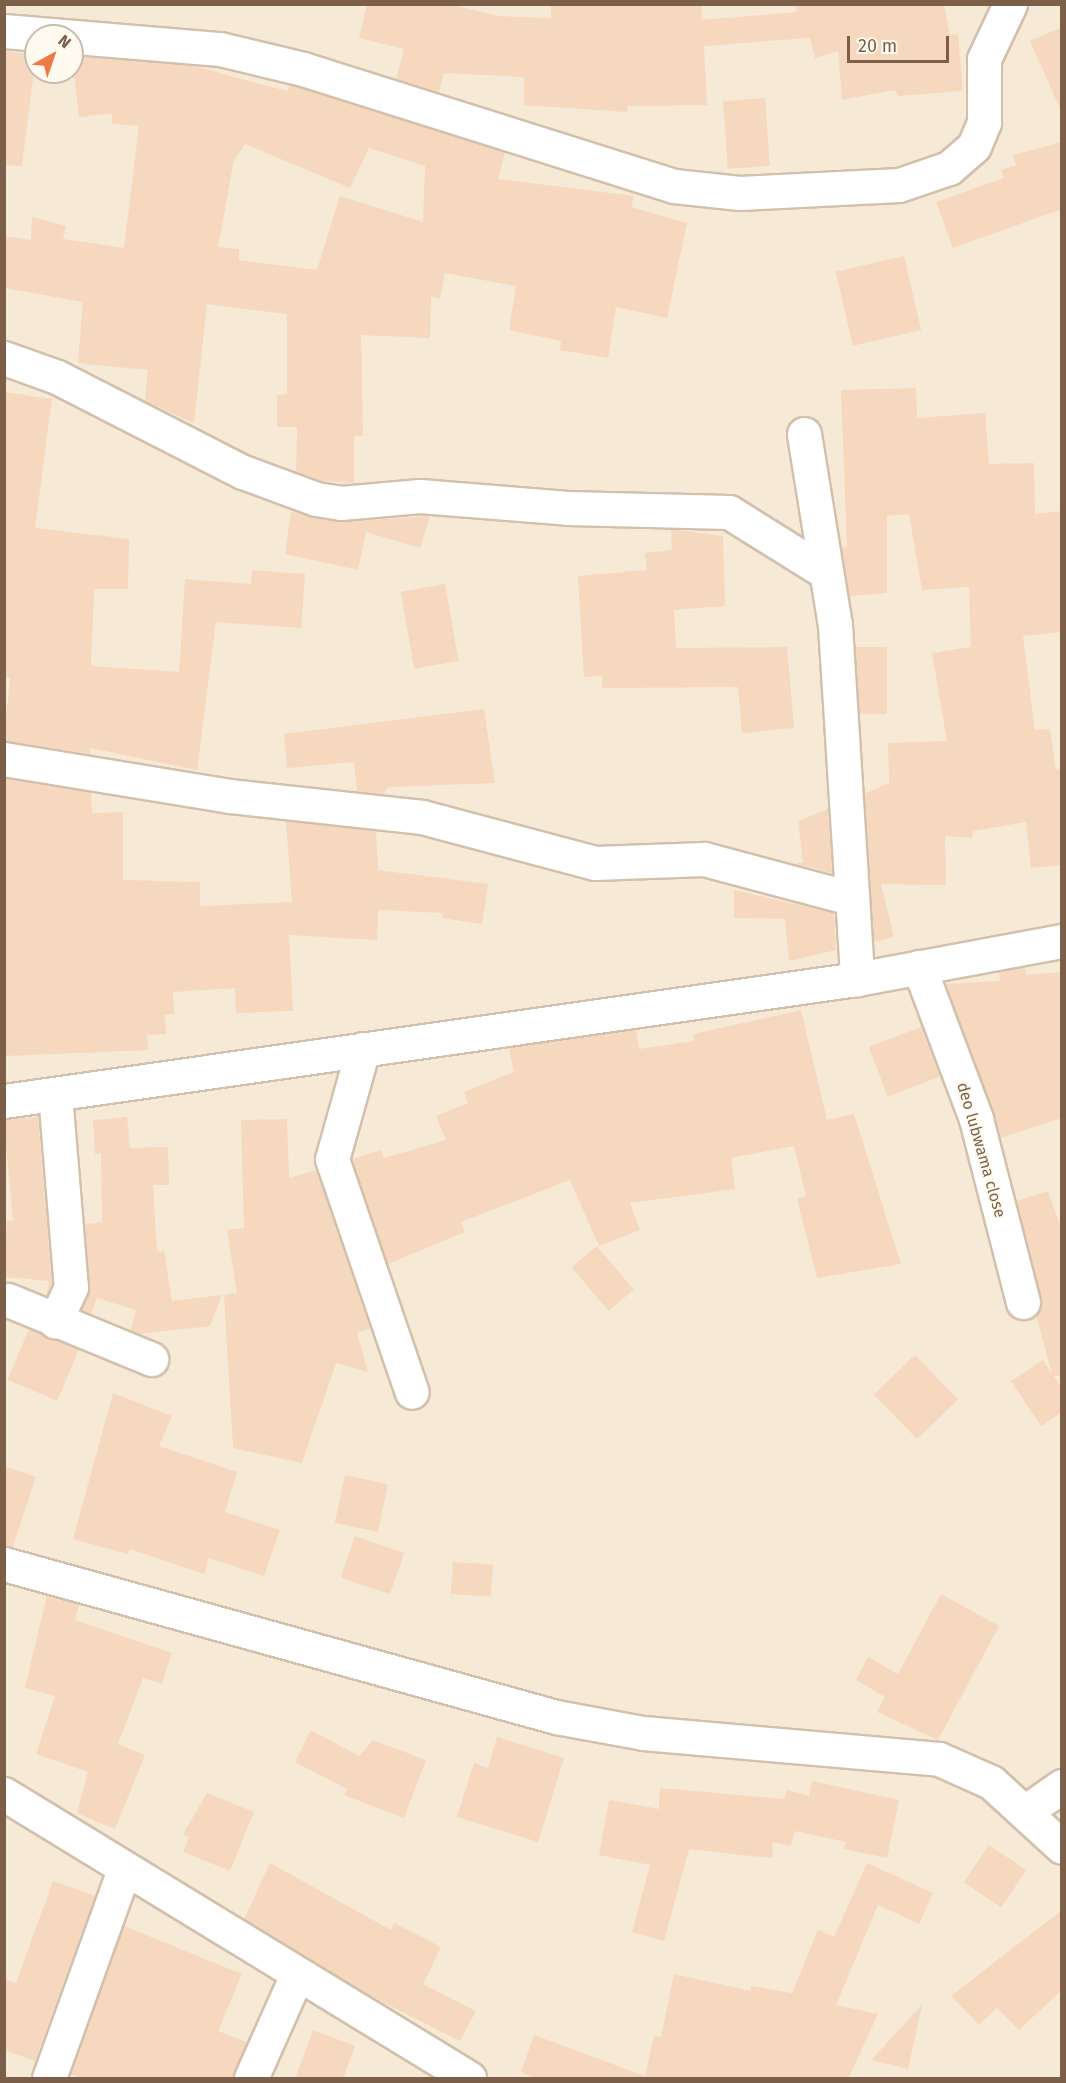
<!DOCTYPE html>
<html>
<head>
<meta charset="utf-8">
<style>
	body { margin:0 }
	#map { position:relative; width:1066px; height:2083px; overflow:hidden; background:#fef7e8; font-family:"Fira Sans",sans-serif }
	div>[style] { position:absolute }
	[style*='--x'] { left:calc(var(--x)*1px); top:calc(var(--y)*1px); width:calc(var(--w)*1px); rotate:calc(var(--a)*1deg) }
	.residential>* { inset:0; background:#f6ead6 }
	.building>* { inset:0; background:#f5d8be; transform-origin:0 0 }
	.roads { filter:drop-shadow(2px 0 #d2c0ac) drop-shadow(-2px 0 #d2c0ac) drop-shadow(0 2px #d2c0ac) drop-shadow(0 -2px #d2c0ac) }
	.minor>* { height:33px; margin:-16.5px; padding:0 16.5px; transform-origin:16.5px; border-radius:16.5px; background:#fff }
	span { translate:-50% -50%; white-space:nowrap; text-align:center; line-height:1.15; -webkit-text-stroke:4.5px #fffaf0; paint-order:stroke }
	.street-label { font-size:16px; color:#7b5f49 }
	.frame { position:absolute; inset:0; border:6px solid #7b5f49; pointer-events:none }
	.north { position:absolute; left:24px; top:24px; width:60px; height:60px; box-sizing:border-box; background:#fffaf0; border:2px solid #cabcad; border-radius:50%; rotate:40deg; font-size:16px; font-weight:700; line-height:24px; text-align:center; color:#7b5f49 }
	.north::after { content:''; display:block; margin:auto; width:21px; height:27px; background:#ef7946; clip-path:polygon(50% 0,100% 100%,50% 72%,0 100%) }
	.scale { position:absolute; left:847px; top:36px; width:102px; height:27px; box-sizing:border-box; border:3px solid #7b5f49; border-top:0; padding-left:8px; font-size:18px; line-height:21px; white-space:nowrap; color:#7b5f49; -webkit-text-stroke:4px #fffaf0; paint-order:stroke }
</style>
</head>
<body>
<div id="map">
	<div class="residential">
		<div style="clip-path:polygon(evenodd,5px 5px,1061px 5px,1061px 2078px,5px 2078px,5px 5px,36px 36px,72px 36px,72px 72px,36px 72px,36px 36px)"></div>
	</div>
	<div class="building">
		<div style="clip-path:polygon(367px 4px,449px 4px,498px 16px,551px 18px,551px 4px,701px 4px,702px 20px,797px 12px,795px 4px,944px 4px,950px 35px,958px 34px,963px 91px,898px 96px,895px 90px,842px 100px,838px 51px,815px 58px,810px 38px,704px 46px,707px 105px,628px 106px,627px 112px,524px 105px,524px 77px,444px 73px,439px 92px,396px 79px,404px 49px,359px 38px)"></div>
		<div style="clip-path:polygon(1062px 27px,1062px 113px,1030px 41px)"></div>
		<div style="clip-path:polygon(4px 51px,36px 55px,22px 166px,4px 165px)"></div>
		<div style="clip-path:polygon(evenodd,72px 56px,194px 66px,287px 91px,290px 85px,298px 87px,505px 152px,498px 179px,634px 196px,631px 207px,687px 223px,667px 318px,616px 307px,608px 358px,560px 350px,561px 341px,509px 330px,516px 286px,445px 273px,440px 299px,431px 297px,430px 338px,361px 335px,363px 436px,354px 436px,354px 483px,321px 481px,296px 472px,297px 427px,277px 427px,277px 395px,287px 394px,287px 314px,207px 304px,194px 423px,145px 401px,148px 370px,78px 363px,83px 302px,4px 288px,4px 236px,31px 240px,32px 217px,66px 226px,63px 239px,124px 248px,139px 126px,112px 124px,112px 113px,79px 117px,72px 56px,245px 144px,350px 188px,369px 148px,425px 166px,423px 222px,340px 196px,317px 270px,239px 260px,239px 249px,218px 247px,234px 160px,245px 144px)"></div>
		<div style="left:765px;top:98px;width:68px;height:42px;rotate:86deg"></div>
		<div style="clip-path:polygon(1062px 142px,1062px 209px,953px 248px,936px 202px,1004px 178px,1001px 170px,1016px 165px,1013px 155px)"></div>
		<div style="left:904px;top:256px;width:76px;height:70px;rotate:77deg"></div>
		<div style="clip-path:polygon(916px 388px,917px 418px,985px 413px,989px 464px,1034px 463px,1035px 514px,1062px 511px,1062px 632px,1023px 636px,1035px 730px,1050px 729px,1056px 769px,1062px 768px,1062px 865px,1031px 868px,1026px 822px,973px 831px,972px 838px,945px 836px,946px 885px,881px 884px,894px 937px,873px 942px,864px 794px,889px 783px,888px 743px,947px 741px,932px 653px,971px 647px,969px 587px,922px 590px,909px 514px,887px 516px,887px 593px,849px 596px,841px 547px,847px 547px,841px 390px)"></div>
		<div style="clip-path:polygon(4px 392px,52px 399px,35px 528px,129px 539px,128px 589px,94px 589px,91px 666px,179px 672px,185px 579px,251px 584px,252px 570px,305px 574px,301px 628px,216px 622px,197px 770px,90px 748px,90px 754px,4px 741px,10px 678px,4px 677px)"></div>
		<div style="clip-path:polygon(291px 512px,342px 522px,430px 516px,420px 548px,366px 532px,358px 570px,285px 554px)"></div>
		<div style="clip-path:polygon(671px 529px,723px 536px,725px 606px,674px 610px,676px 648px,787px 647px,794px 728px,742px 733px,738px 687px,602px 688px,602px 676px,584px 677px,578px 576px,647px 570px,645px 553px,672px 550px)"></div>
		<div style="left:445px;top:584px;width:78px;height:45px;rotate:80deg"></div>
		<div style="left:855px;top:647px;width:32px;height:67px"></div>
		<div style="clip-path:polygon(484px 709px,495px 783px,388px 787px,383px 794px,357px 791px,354px 762px,287px 768px,284px 734px)"></div>
		<div style="clip-path:polygon(4px 778px,91px 792px,92px 813px,123px 812px,123px 880px,200px 882px,200px 906px,292px 902px,286px 821px,376px 831px,378px 870px,488px 884px,482px 924px,443px 918px,443px 913px,378px 910px,377px 940px,289px 935px,293px 1011px,236px 1013px,235px 988px,173px 992px,174px 1014px,165px 1015px,166px 1034px,147px 1035px,149px 1050px,4px 1056px)"></div>
		<div style="clip-path:polygon(828px 809px,832px 873px,794px 863px,803px 863px,798px 821px)"></div>
		<div style="clip-path:polygon(734px 890px,834px 913px,836px 950px,789px 961px,785px 919px,734px 918px)"></div>
		<div style="clip-path:polygon(1025px 967px,1026px 975px,1062px 972px,1062px 1118px,1000px 1138px,945px 984px,1000px 981px,999px 972px)"></div>
		<div style="clip-path:polygon(801px 1010px,827px 1120px,854px 1114px,901px 1264px,817px 1278px,797px 1199px,806px 1196px,794px 1146px,731px 1158px,735px 1189px,630px 1203px,640px 1230px,599px 1246px,570px 1180px,461px 1222px,465px 1232px,388px 1264px,352px 1159px,381px 1150px,384px 1158px,446px 1140px,436px 1116px,468px 1103px,464px 1092px,514px 1072px,509px 1048px,636px 1030px,639px 1049px,694px 1041px,693px 1034px)"></div>
		<div style="left:921px;top:1027px;width:53px;height:56px;rotate:69deg"></div>
		<div style="clip-path:polygon(38px 1117px,52px 1284px,46px 1296px,49px 1281px,4px 1277px,7px 1220px,13px 1221px,4px 1120px)"></div>
		<div style="clip-path:polygon(127px 1117px,130px 1148px,168px 1147px,169px 1185px,153px 1185px,157px 1252px,164px 1251px,172px 1301px,222px 1295px,210px 1326px,139px 1334px,131px 1330px,136px 1310px,97px 1298px,91px 1314px,81px 1310px,90px 1285px,85px 1224px,102px 1222px,101px 1153px,95px 1154px,93px 1120px)"></div>
		<div style="clip-path:polygon(287px 1119px,289px 1178px,316px 1170px,370px 1329px,357px 1332px,368px 1372px,336px 1363px,302px 1463px,233px 1448px,224px 1295px,237px 1293px,227px 1230px,244px 1228px,241px 1120px)"></div>
		<div style="clip-path:polygon(1048px 1191px,1062px 1231px,1062px 1375px,1054px 1376px,1062px 1388px,1062px 1412px,1041px 1426px,1011px 1381px,1043px 1360px,1052px 1374px,1036px 1315px,1041px 1297px,1016px 1201px)"></div>
		<div style="left:597px;top:1246px;width:57px;height:33px;rotate:50deg"></div>
		<div style="left:29px;top:1329px;width:54px;height:55px;rotate:23deg"></div>
		<div style="left:915px;top:1355px;width:62px;height:57px;rotate:46deg"></div>
		<div style="clip-path:polygon(113px 1393px,172px 1416px,159px 1446px,237px 1472px,225px 1512px,280px 1530px,264px 1576px,209px 1558px,204px 1574px,130px 1549px,128px 1554px,73px 1539px)"></div>
		<div style="clip-path:polygon(4px 1466px,36px 1477px,13px 1547px,4px 1546px)"></div>
		<div style="left:345px;top:1475px;width:44px;height:49px;rotate:12deg"></div>
		<div style="left:355px;top:1536px;width:52px;height:44px;rotate:19deg"></div>
		<div style="left:453px;top:1562px;width:40px;height:32px;rotate:4deg"></div>
		<div style="clip-path:polygon(941px 1594px,999px 1626px,938px 1740px,877px 1712px,885px 1697px,856px 1680px,868px 1657px,898px 1674px)"></div>
		<div style="clip-path:polygon(47px 1595px,79px 1604px,75px 1620px,172px 1653px,162px 1684px,143px 1678px,118px 1744px,145px 1755px,115px 1829px,77px 1813px,88px 1772px,36px 1754px,55px 1696px,25px 1688px)"></div>
		<div style="clip-path:polygon(311px 1730px,359px 1756px,373px 1740px,426px 1760px,404px 1818px,344px 1795px,347px 1789px,295px 1762px)"></div>
		<div style="clip-path:polygon(497px 1737px,564px 1758px,538px 1842px,457px 1817px,474px 1763px,488px 1768px)"></div>
		<div style="clip-path:polygon(812px 1781px,899px 1800px,887px 1858px,844px 1849px,846px 1842px,795px 1831px,791px 1846px,773px 1842px,772px 1858px,689px 1849px,664px 1941px,632px 1932px,650px 1865px,599px 1855px,609px 1800px,659px 1809px,660px 1788px,784px 1799px,787px 1790px,809px 1796px)"></div>
		<div style="clip-path:polygon(207px 1793px,254px 1812px,230px 1871px,183px 1852px,189px 1837px,183px 1834px)"></div>
		<div style="left:989px;top:1845px;width:45px;height:45px;rotate:34deg"></div>
		<div style="clip-path:polygon(270px 1863px,391px 1930px,394px 1923px,441px 1947px,423px 1984px,476px 2011px,460px 2041px,365px 1993px,244px 1919px)"></div>
		<div style="clip-path:polygon(867px 1863px,933px 1893px,919px 1924px,878px 1905px,836px 2005px,878px 2014px,848px 2079px,535px 2079px,521px 2072px,534px 2035px,645px 2076px,654px 2036px,661px 2037px,674px 1974px,751px 1991px,751px 1986px,792px 1993px,818px 1930px,834px 1937px)"></div>
		<div style="clip-path:polygon(53px 1881px,95px 1896px,35px 2061px,4px 2050px,4px 1979px,16px 1983px)"></div>
		<div style="clip-path:polygon(1062px 1910px,1062px 1990px,1019px 2030px,997px 2008px,979px 2025px,951px 1996px)"></div>
		<div style="clip-path:polygon(124px 1926px,242px 1974px,218px 2031px,247px 2042px,232px 2079px,83px 2079px,70px 2074px)"></div>
		<div style="clip-path:polygon(922px 2005px,908px 2069px,871px 2060px)"></div>
		<div style="clip-path:polygon(313px 2030px,355px 2046px,343px 2079px,295px 2079px)"></div>
	</div>
	<div class="roads">
		<div class="minor">
			<div style="--x:4;--y:31;--w:217;--a:4.8"></div>
			<div style="--x:220;--y:49;--w:85;--a:13.5"></div>
			<div style="--x:303;--y:69;--w:389;--a:17.5"></div>
			<div style="--x:674;--y:186;--w:66;--a:6.1"></div>
			<div style="--x:740;--y:193;--w:159;--a:-2.9"></div>
			<div style="--x:899;--y:185;--w:53;--a:-18.8"></div>
			<div style="--x:949;--y:168;--w:33;--a:-41"></div>
			<div style="--x:974;--y:146;--w:26;--a:-67"></div>
			<div style="--x:984;--y:122;--w:63;--a:-90"></div>
			<div style="--x:984;--y:59;--w:61;--a:-64.7"></div>
			<div style="--x:4;--y:358;--w:56;--a:19.7"></div>
			<div style="--x:57;--y:377;--w:209;--a:27.1"></div>
			<div style="--x:243;--y:472;--w:78;--a:20.3"></div>
			<div style="--x:316;--y:499;--w:25;--a:9"></div>
			<div style="--x:341;--y:503;--w:79;--a:-5.1"></div>
			<div style="--x:420;--y:496;--w:148;--a:4.6"></div>
			<div style="--x:568;--y:508;--w:161;--a:1.4"></div>
			<div style="--x:729;--y:512;--w:113;--a:32"></div>
			<div style="--x:804;--y:434;--w:193;--a:80.8"></div>
			<div style="--x:835;--y:625;--w:355;--a:86.4"></div>
			<div style="--x:4;--y:759;--w:228;--a:9.3"></div>
			<div style="--x:229;--y:796;--w:194;--a:6.2"></div>
			<div style="--x:422;--y:817;--w:179;--a:14.9"></div>
			<div style="--x:595;--y:863;--w:109;--a:-2.1"></div>
			<div style="--x:704;--y:859;--w:152;--a:14.9"></div>
			<div style="--x:919;--y:967;--w:162;--a:69.4"></div>
			<div style="--x:976;--y:1119;--w:189;--a:75.6"></div>
			<div style="--x:363;--y:1049;--w:114;--a:105.7"></div>
			<div style="--x:332;--y:1159;--w:246;--a:71.1"></div>
			<div style="--x:55;--y:1094;--w:194;--a:85.3"></div>
			<div style="--x:71;--y:1287;--w:38;--a:115"></div>
			<div style="--x:4;--y:1101;--w:862;--a:-8.14"></div>
			<div style="--x:857;--y:979;--w:208;--a:-10.5"></div>
			<div style="--x:8;--y:1300;--w:155;--a:22.4"></div>
			<div style="--x:4;--y:1564;--w:573;--a:15.49"></div>
			<div style="--x:556;--y:1717;--w:88;--a:10.4"></div>
			<div style="--x:643;--y:1733;--w:297;--a:5"></div>
			<div style="--x:939;--y:1759;--w:57;--a:23.9"></div>
			<div style="--x:991;--y:1782;--w:96;--a:42.5"></div>
			<div style="--x:4;--y:1794;--w:545;--a:31.41"></div>
			<div style="--x:1026;--y:1811;--w:44;--a:-34.8"></div>
			<div style="--x:49;--y:2078;--w:221;--a:-70.2"></div>
			<div style="--x:251;--y:2078;--w:111;--a:-66"></div>
		</div>
	</div>
	<div class="street-label">
		<span style="left:981px;top:1150px;rotate:74deg">deo lubwama close</span>
	</div>
	<div class="frame"></div>
	<div class="north">N</div>
	<div class="scale">20 m</div>
</div>
</body>
</html>
